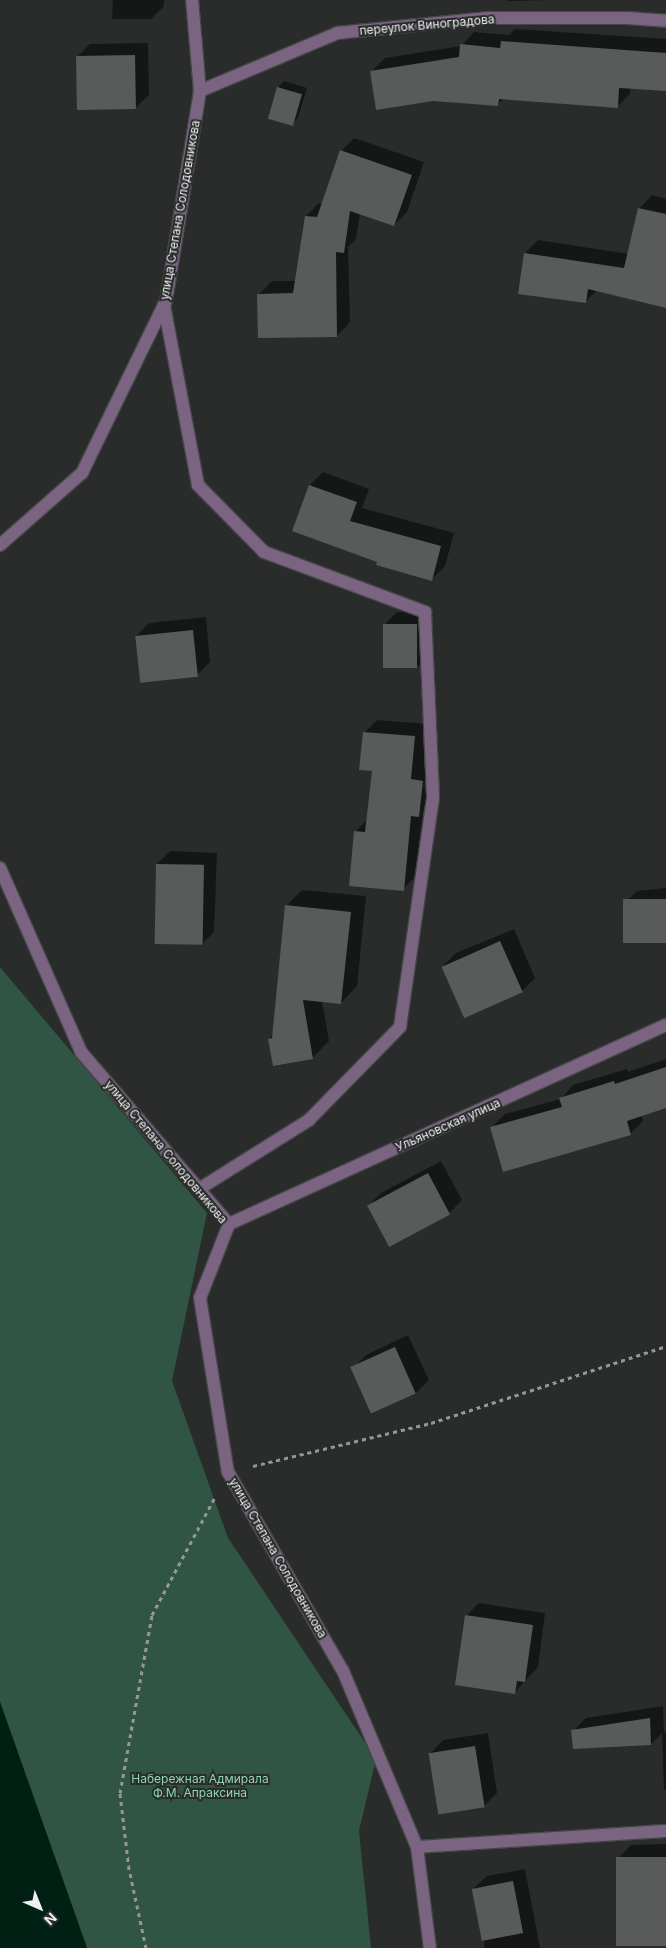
<!DOCTYPE html>
<html>
<head>
<meta charset="utf-8">
<style>
	body { margin:0 }
	#map { position:relative; width:666px; height:1948px; overflow:hidden; background:#292c2b; font-family:Inter,sans-serif }
	div>[style] { position:absolute }
	[style*='--x'] { left:calc(var(--x)*1px); top:calc(var(--y)*1px); width:calc(var(--w)*1px); rotate:calc(var(--a)*1deg) }
	.green>* { inset:0; background:#305545 }
	.water>* { inset:0; background:#002014 }
	.shadow>* { inset:0; background:#0007 }
	.building>* { inset:0; background:#585b59; transform-origin:0 0 }
	.path>* { height:3px; margin-top:-1.5px; transform-origin:0; background:repeating-linear-gradient(90deg,#959797 0 4px,transparent 0 8px) }
	.roads { filter:drop-shadow(1px 0 #454747) drop-shadow(-1px 0 #454747) drop-shadow(0 1px #454747) drop-shadow(0 -1px #454747) }
	.service>* { height:12px; margin:-6px; padding:0 6px; transform-origin:6px; border-radius:6px; background:#7a6482 }
	.minor>* { height:12px; margin:-6px; padding:0 6px; transform-origin:6px; border-radius:6px; background:#7a6482 }
	span { translate:-50% -50%; white-space:nowrap; text-align:center; line-height:1.15; -webkit-text-stroke:4px #292c2b; paint-order:stroke }
	.street-label { font-size:12px; color:#eff0f0 }
	.park-label { font-size:12px; color:#8cd6b4 }
	.north { position:absolute; left:15px; top:1883px; width:50px; height:50px; -webkit-text-stroke:4px #292c2b; paint-order:stroke; rotate:136deg; font-size:14px; font-weight:700; line-height:20px; text-align:center; color:#eff0f0 }
	.north::after { content:''; display:block; margin:auto; width:18px; height:22px; background:#eff0f0; clip-path:polygon(50% 0,100% 100%,50% 72%,0 100%) }
</style>
</head>
<body>
<div id="map">
	<div class="green">
		<div style="clip-path:polygon(0 967px,207px 1213px,172px 1381px,228px 1538px,376px 1759px,359px 1831px,371px 1948px,87px 1948px,0 1702px)"></div>
	</div>
	<div class="water">
		<div style="clip-path:polygon(0 1702px,87px 1948px,0 1948px)"></div>
	</div>
	<div class="shadow">
		<div style="clip-path:polygon(113px 0,164px 0,164px 6px,151px 19px,112px 19px)"></div>
		<div style="clip-path:polygon(507px 0,556px 0,507px 1px)"></div>
		<div style="clip-path:polygon(515px 29px,666px 39px,666px 89px,631px 87px,630px 94px,617px 107px,504px 98px,497px 105px,372px 71px,385px 58px,461px 46px,474px 32px,509px 35px)"></div>
		<div style="clip-path:polygon(148px 43px,149px 95px,135px 108px,77px 57px,90px 44px)"></div>
		<div style="clip-path:polygon(284px 81px,307px 88px,298px 118px,292px 124px,278px 88px)"></div>
		<div style="clip-path:polygon(354px 138px,424px 162px,407px 212px,394px 225px,360px 213px,356px 239px,348px 247px,350px 322px,337px 336px,259px 294px,272px 281px,296px 281px,306px 216px,319px 203px,323px 204px,341px 151px)"></div>
		<div style="clip-path:polygon(652px 195px,666px 199px,666px 304px,597px 290px,585px 302px,525px 253px,538px 240px,629px 254px,639px 209px)"></div>
		<div style="clip-path:polygon(323px 472px,369px 489px,362px 508px,454px 533px,445px 566px,432px 579px,379px 561px,310px 485px)"></div>
		<div style="clip-path:polygon(397px 612px,430px 612px,431px 654px,418px 667px,384px 625px)"></div>
		<div style="clip-path:polygon(206px 617px,210px 662px,197px 675px,136px 636px,149px 623px)"></div>
		<div style="clip-path:polygon(377px 720px,428px 724px,424px 767px,435px 768px,431px 802px,423px 811px,416px 876px,403px 889px,355px 832px,367px 820px,373px 769px,364px 733px)"></div>
		<div style="clip-path:polygon(170px 851px,217px 853px,214px 932px,201px 945px,157px 864px)"></div>
		<div style="clip-path:polygon(666px 888px,666px 941px,624px 904px,637px 891px)"></div>
		<div style="clip-path:polygon(302px 890px,366px 896px,357px 986px,341px 1003px,322px 1001px,329px 1041px,312px 1058px,269px 1039px,273px 1035px,286px 906px)"></div>
		<div style="clip-path:polygon(514px 929px,535px 978px,522px 991px,443px 966px,456px 953px)"></div>
		<div style="clip-path:polygon(666px 1059px,666px 1107px,641px 1114px,643px 1121px,630px 1134px,492px 1127px,505px 1114px,561px 1099px,573px 1085px,627px 1069px,628px 1072px)"></div>
		<div style="clip-path:polygon(441px 1161px,462px 1200px,449px 1213px,368px 1206px,381px 1193px)"></div>
		<div style="clip-path:polygon(408px 1335px,429px 1380px,416px 1393px,373px 1412px,353px 1368px,366px 1355px)"></div>
		<div style="clip-path:polygon(479px 1603px,545px 1613px,538px 1667px,514px 1693px,466px 1616px)"></div>
		<div style="clip-path:polygon(663px 1706px,664px 1733px,666px 1731px,666px 1790px,664px 1790px,662px 1733px,651px 1744px,573px 1731px,586px 1718px)"></div>
		<div style="clip-path:polygon(488px 1733px,497px 1793px,484px 1806px,430px 1754px,443px 1740px)"></div>
		<div style="clip-path:polygon(666px 1844px,666px 1945px,617px 1860px,631px 1845px)"></div>
		<div style="clip-path:polygon(525px 1869px,540px 1948px,485px 1948px,473px 1889px,487px 1876px)"></div>
	</div>
	<div class="building">
		<div style="clip-path:polygon(501px 41px,666px 53px,666px 91px,619px 88px,618px 108px,499px 99px,498px 106px,433px 101px,376px 110px,370px 71px,459px 57px,460px 44px,500px 48px)"></div>
		<div style="left:135px;top:55px;width:54px;height:59px;rotate:89deg"></div>
		<div style="left:277px;top:87px;width:26px;height:33px;rotate:16deg"></div>
		<div style="clip-path:polygon(340px 150px,412px 175px,394px 226px,350px 211px,344px 253px,336px 252px,337px 337px,258px 338px,257px 294px,293px 293px,305px 216px,317px 217px)"></div>
		<div style="clip-path:polygon(638px 208px,666px 214px,666px 308px,588px 289px,586px 303px,518px 294px,524px 253px,624px 268px)"></div>
		<div style="clip-path:polygon(309px 485px,357px 502px,350px 521px,441px 546px,432px 581px,376px 565px,377px 562px,292px 531px)"></div>
		<div style="left:383px;top:624px;width:34px;height:44px"></div>
		<div style="left:193px;top:630px;width:47px;height:58px;rotate:84deg"></div>
		<div style="clip-path:polygon(363px 732px,415px 736px,411px 779px,423px 781px,419px 817px,411px 816px,404px 891px,349px 886px,354px 831px,365px 832px,372px 771px,359px 770px)"></div>
		<div style="left:156px;top:864px;width:48px;height:80px;rotate:1deg"></div>
		<div style="left:666px;top:899px;width:44px;height:43px;rotate:90deg"></div>
		<div style="clip-path:polygon(285px 905px,351px 912px,341px 1004px,303px 1000px,313px 1059px,273px 1066px,268px 1039px,272px 1038px)"></div>
		<div style="left:500px;top:941px;width:56px;height:64px;rotate:66deg"></div>
		<div style="clip-path:polygon(666px 1067px,666px 1108px,627px 1121px,631px 1135px,503px 1172px,490px 1127px,562px 1107px,559px 1098px,614px 1081px,615px 1084px)"></div>
		<div style="left:428px;top:1173px;width:47px;height:69px;rotate:62deg"></div>
		<div style="left:395px;top:1347px;width:51px;height:49px;rotate:66deg"></div>
		<div style="clip-path:polygon(465px 1615px,533px 1625px,525px 1682px,517px 1681px,515px 1694px,455px 1685px)"></div>
		<div style="clip-path:polygon(650px 1718px,651px 1745px,573px 1749px,571px 1730px)"></div>
		<div style="left:475px;top:1746px;width:62px;height:47px;rotate:81deg"></div>
		<div style="left:666px;top:1857px;width:89px;height:50px;rotate:90deg"></div>
		<div style="left:513px;top:1881px;width:53px;height:42px;rotate:79deg"></div>
	</div>
	<div class="path">
		<div style="--x:253;--y:1466;--w:183;--a:-13.6"></div>
		<div style="--x:431;--y:1423;--w:247;--a:-18.1"></div>
		<div style="--x:146;--y:1948;--w:81;--a:-102.1"></div>
		<div style="--x:129;--y:1869;--w:77;--a:-96.8"></div>
		<div style="--x:120;--y:1793;--w:181;--a:-79.8"></div>
		<div style="--x:152;--y:1615;--w:134;--a:-61.9"></div>
	</div>
	<div class="roads">
		<div class="service">
			<div style="--x:164;--y:305;--w:183;--a:79.3"></div>
			<div style="--x:198;--y:485;--w:94;--a:45.4"></div>
			<div style="--x:264;--y:552;--w:172;--a:20.4"></div>
			<div style="--x:425;--y:612;--w:186;--a:87.5"></div>
			<div style="--x:433;--y:798;--w:231;--a:98.2"></div>
			<div style="--x:400;--y:1027;--w:130;--a:134.4"></div>
			<div style="--x:309;--y:1120;--w:130;--a:147.9"></div>
			<div style="--x:417;--y:1847;--w:250;--a:-3.7"></div>
		</div>
		<div class="minor">
			<div style="--x:200;--y:91;--w:149;--a:-22.9"></div>
			<div style="--x:337;--y:33;--w:152;--a:-5.7"></div>
			<div style="--x:488;--y:18;--w:139;--a:0"></div>
			<div style="--x:627;--y:18;--w:39;--a:4"></div>
			<div style="--x:0;--y:545;--w:109;--a:-41.3"></div>
			<div style="--x:82;--y:473;--w:191;--a:-64"></div>
			<div style="--x:166;--y:301;--w:213;--a:-80.8"></div>
			<div style="--x:200;--y:91;--w:91;--a:-95"></div>
			<div style="--x:0;--y:868;--w:201;--a:66.2"></div>
			<div style="--x:81;--y:1052;--w:227;--a:49.3"></div>
			<div style="--x:229;--y:1224;--w:79;--a:111.4"></div>
			<div style="--x:200;--y:1298;--w:176;--a:80.9"></div>
			<div style="--x:228;--y:1472;--w:230;--a:60"></div>
			<div style="--x:343;--y:1671;--w:191;--a:67.2"></div>
			<div style="--x:417;--y:1847;--w:102;--a:82.7"></div>
			<div style="--x:229;--y:1224;--w:480;--a:-24.5"></div>
		</div>
	</div>
	<div class="street-label">
		<span style="left:427px;top:25px;rotate:-5deg">переулок Виноградова</span>
		<span style="left:180px;top:210px;rotate:-80deg">улица Степана Солодовникова</span>
		<span style="left:448px;top:1125px;rotate:-24deg">Ульяновская улица</span>
		<span style="left:166px;top:1152px;rotate:50deg">улица Степана Солодовникова</span>
		<span style="left:278px;top:1558px;rotate:60deg">улица Степана Солодовникова</span>
	</div>
	<div class="park-label">
		<span style="left:200px;top:1786px">Набережная Адмирала<br>Ф.М. Апраксина</span>
	</div>
	<div class="north">N</div>
</div>
</body>
</html>
